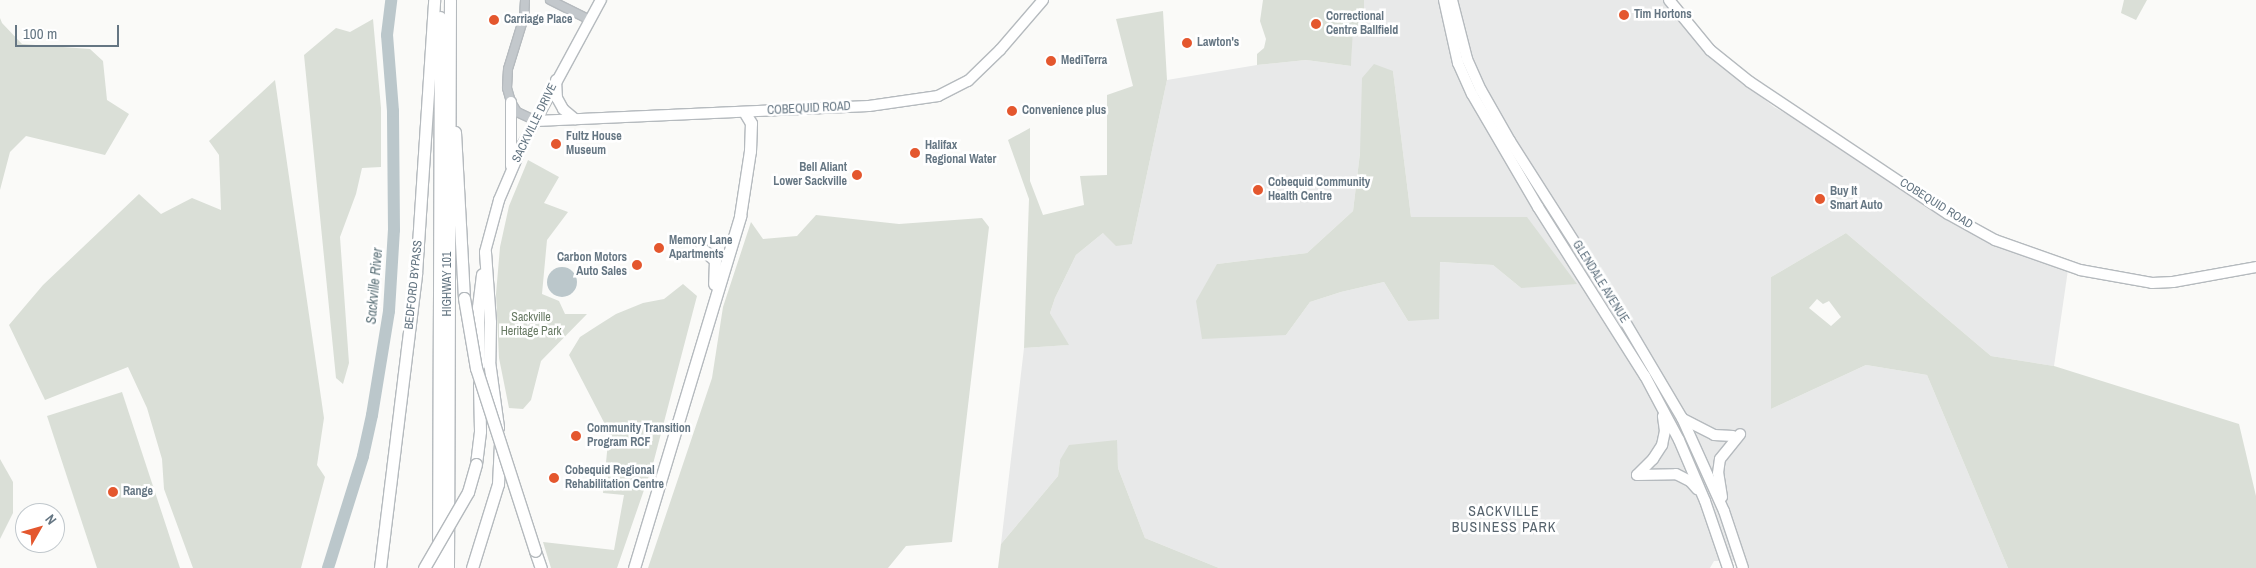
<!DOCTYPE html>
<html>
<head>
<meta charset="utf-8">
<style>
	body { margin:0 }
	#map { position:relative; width:2256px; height:568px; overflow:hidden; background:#fafaf8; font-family:"Archivo Narrow",sans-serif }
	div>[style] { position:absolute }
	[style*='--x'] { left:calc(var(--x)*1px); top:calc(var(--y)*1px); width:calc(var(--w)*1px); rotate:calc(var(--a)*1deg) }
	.built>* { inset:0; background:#e8e9e9 }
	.green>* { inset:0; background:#dadfd7 }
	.water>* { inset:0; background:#bbc7cb }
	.round { border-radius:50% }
	.river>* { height:12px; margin:-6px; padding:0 6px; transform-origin:6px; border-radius:6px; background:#bbc7cb }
	.roads { filter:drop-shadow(1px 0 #b5babe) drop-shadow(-1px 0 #b5babe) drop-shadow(0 1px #b5babe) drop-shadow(0 -1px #b5babe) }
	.minor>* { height:8px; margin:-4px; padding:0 4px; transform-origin:4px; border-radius:4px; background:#c3c8cc }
	.major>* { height:10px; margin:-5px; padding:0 5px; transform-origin:5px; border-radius:5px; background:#fff }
	.highway>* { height:11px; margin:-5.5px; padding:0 5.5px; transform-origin:5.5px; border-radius:5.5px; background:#fff }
	.bridges { filter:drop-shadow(1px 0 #b4b9bd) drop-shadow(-1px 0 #b4b9bd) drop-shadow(0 1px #b4b9bd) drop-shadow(0 -1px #b4b9bd) }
	.highway-bridge>* { height:11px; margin:-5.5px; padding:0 5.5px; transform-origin:5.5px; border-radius:5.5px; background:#fff }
	.dots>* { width:14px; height:14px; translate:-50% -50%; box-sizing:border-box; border:2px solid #fff; border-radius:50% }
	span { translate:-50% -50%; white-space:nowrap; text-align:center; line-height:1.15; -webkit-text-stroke:5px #fff; paint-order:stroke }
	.poi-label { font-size:12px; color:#657683; font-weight:700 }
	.left { translate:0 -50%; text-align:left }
	.right { translate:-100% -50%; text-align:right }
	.street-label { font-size:12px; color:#657683 }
	.park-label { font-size:12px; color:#687a64 }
	.water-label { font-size:14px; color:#60757c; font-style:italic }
	.neighbourhood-label { font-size:14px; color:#57646e; letter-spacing:1px }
	.north { position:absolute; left:15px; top:503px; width:50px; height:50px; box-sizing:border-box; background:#fff; border:1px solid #c1c8cd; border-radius:50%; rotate:52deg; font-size:14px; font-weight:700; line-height:20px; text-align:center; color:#657683 }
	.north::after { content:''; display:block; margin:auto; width:18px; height:22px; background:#e4572e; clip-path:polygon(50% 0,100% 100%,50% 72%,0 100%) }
	.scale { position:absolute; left:15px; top:25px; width:104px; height:22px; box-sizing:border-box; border:2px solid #657683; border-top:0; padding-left:6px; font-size:15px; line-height:18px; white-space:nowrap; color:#657683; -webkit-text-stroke:4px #fff; paint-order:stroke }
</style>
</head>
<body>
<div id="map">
	<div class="built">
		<div style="clip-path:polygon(evenodd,1364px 0,1666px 0,1714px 59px,1774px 107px,1847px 147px,1954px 216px,2014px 242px,2069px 263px,2054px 366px,1991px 356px,1846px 233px,1771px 277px,1771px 409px,1866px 365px,1927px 375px,2008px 568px,1742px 568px,1739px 561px,1714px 561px,1710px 568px,1219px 568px,1145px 538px,1118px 468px,1116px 440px,1060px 460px,1058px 476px,1001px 544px,1024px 348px,1068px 345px,1050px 313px,1055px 298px,1076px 255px,1103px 233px,1132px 244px,1167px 80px,1257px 65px,1306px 60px,1351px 66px,1352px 28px,1364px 27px,1364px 0,1393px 71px,1411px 217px,1527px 217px,1521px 288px,1493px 265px,1439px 262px,1408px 321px,1384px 282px,1341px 292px,1310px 302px,1286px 335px,1217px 264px,1307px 253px,1353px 211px,1360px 153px,1393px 71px)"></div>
	</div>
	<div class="green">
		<div style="clip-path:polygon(1263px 0,1364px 0,1364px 27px,1353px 28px,1351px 66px,1306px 60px,1257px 65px,1257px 54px,1264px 48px,1266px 39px,1260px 21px)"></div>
		<div style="clip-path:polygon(2124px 0,2147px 0,2136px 20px,2121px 13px)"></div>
		<div style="clip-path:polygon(1163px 11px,1167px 80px,1132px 244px,1116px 246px,1103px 233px,1076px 255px,1055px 298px,1050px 313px,1069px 345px,1024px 348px,1029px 199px,1008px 140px,1030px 128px,1030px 181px,1043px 215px,1084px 205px,1080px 176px,1107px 175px,1107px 95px,1133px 86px,1116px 19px)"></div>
		<div style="clip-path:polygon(0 18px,2px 23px,22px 44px,90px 49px,103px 61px,107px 100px,129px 114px,105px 155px,26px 136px,10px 152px,0 190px)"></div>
		<div style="clip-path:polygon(373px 19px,381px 108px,381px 167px,362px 168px,356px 194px,340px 237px,349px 363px,343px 384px,336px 378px,304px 55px,336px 28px,350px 32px)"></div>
		<div style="clip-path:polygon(1374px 64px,1393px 71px,1411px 217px,1527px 217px,1577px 284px,1521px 288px,1493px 265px,1440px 262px,1439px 319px,1408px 321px,1384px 282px,1341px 292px,1310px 302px,1286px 335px,1202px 339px,1196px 301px,1217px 264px,1307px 253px,1353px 211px,1360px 153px,1362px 78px)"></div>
		<div style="clip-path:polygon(275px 80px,324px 418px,317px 465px,325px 477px,301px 568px,193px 568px,164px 489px,162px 459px,147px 408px,128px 367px,45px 400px,9px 325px,43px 285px,139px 194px,161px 214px,192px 198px,221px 210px,219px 155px,209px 141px)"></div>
		<div style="clip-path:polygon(528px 160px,559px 177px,544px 203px,568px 212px,547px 240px,542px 294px,559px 301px,565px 314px,587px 314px,541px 361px,531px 400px,523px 409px,509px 408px,499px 358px,496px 294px,500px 247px,509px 206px)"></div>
		<div style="clip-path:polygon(816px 215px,899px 224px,982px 218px,989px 227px,952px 542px,906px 546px,888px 568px,648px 568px,712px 378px,723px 307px,751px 222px,763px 239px,797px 236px)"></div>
		<div style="clip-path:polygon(evenodd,1846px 233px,1991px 356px,2054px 366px,2239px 424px,2256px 496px,2256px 568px,2008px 568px,1927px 375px,1866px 365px,1771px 409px,1771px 277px,1846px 233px,1817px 299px,1823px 304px,1829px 301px,1841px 317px,1831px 326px,1809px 308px,1817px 299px)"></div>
		<div style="clip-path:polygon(683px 284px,697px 296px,653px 464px,617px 568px,551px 568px,543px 542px,614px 550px,624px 495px,603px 493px,609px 432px,569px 355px,580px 337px,597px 326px,616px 314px,643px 303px,664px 299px)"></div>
		<div style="clip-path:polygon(122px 392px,180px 568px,97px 568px,47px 416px)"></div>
		<div style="clip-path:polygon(1117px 440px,1118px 468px,1145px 538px,1219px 568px,998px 568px,1001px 544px,1058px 476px,1060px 460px,1069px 445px)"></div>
		<div style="clip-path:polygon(0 459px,13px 482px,13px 513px,0 539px)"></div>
	</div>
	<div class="water">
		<div class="round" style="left:547px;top:267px;width:30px;height:30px"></div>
	</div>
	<div class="river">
		<div style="--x:328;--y:568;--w:117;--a:-72.6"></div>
		<div style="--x:363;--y:456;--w:42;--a:-77.6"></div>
		<div style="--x:372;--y:415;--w:105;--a:-80.7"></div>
		<div style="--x:389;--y:311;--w:81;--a:-86.5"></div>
		<div style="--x:394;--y:230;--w:119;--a:-90.5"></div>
		<div style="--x:393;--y:111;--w:76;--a:-94.5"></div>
		<div style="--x:387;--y:35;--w:35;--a:-83"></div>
	</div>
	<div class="roads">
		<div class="minor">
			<div style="--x:525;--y:0;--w:17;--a:93"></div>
			<div style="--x:524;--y:17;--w:54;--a:107.1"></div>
			<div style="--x:508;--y:69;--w:19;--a:93"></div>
			<div style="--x:507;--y:88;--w:15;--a:74"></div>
			<div style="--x:511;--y:102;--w:12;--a:59"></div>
			<div style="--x:517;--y:112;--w:21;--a:25"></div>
			<div style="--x:550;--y:0;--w:45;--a:26.6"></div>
		</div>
		<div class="major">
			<div style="--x:1444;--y:0;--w:65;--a:77.5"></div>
			<div style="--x:1458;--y:63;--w:34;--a:66"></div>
			<div style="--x:1472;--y:94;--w:131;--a:59.7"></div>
			<div style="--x:1538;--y:207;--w:200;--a:57.7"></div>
			<div style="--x:1645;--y:376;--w:72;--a:62"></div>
			<div style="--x:1679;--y:440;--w:66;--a:66.9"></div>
			<div style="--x:1705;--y:501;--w:71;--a:71.1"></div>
			<div style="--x:1452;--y:0;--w:61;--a:75.7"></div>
			<div style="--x:1467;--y:59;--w:34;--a:66"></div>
			<div style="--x:1481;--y:90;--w:59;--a:60.4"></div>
			<div style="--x:1510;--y:141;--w:212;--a:57.5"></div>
			<div style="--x:1624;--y:320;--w:114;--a:59.4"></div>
			<div style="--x:1682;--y:418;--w:102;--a:65.7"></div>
			<div style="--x:1724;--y:511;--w:60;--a:71.6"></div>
			<div style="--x:1669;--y:0;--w:65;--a:50.6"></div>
			<div style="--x:1710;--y:50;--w:51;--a:38.7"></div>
			<div style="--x:1750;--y:82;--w:238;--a:33.7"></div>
			<div style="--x:1948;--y:214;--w:54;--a:29"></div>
			<div style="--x:1995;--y:240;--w:90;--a:19.4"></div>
			<div style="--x:2080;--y:270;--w:73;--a:10.2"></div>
			<div style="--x:2152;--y:283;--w:21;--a:-3"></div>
			<div style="--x:2173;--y:282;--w:84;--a:-10.2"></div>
			<div style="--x:556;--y:80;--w:18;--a:87"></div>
			<div style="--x:557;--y:98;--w:13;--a:61"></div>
			<div style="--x:563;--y:109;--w:16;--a:40"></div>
			<div style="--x:511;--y:102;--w:64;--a:90"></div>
			<div style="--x:536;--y:121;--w:333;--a:-2.6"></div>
			<div style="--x:869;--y:106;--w:70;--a:-8.2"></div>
			<div style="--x:938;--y:96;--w:34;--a:-27"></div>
			<div style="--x:968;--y:81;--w:45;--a:-44.1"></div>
			<div style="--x:1000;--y:50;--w:66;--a:-49.3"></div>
			<div style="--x:485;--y:252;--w:54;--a:-74.9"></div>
			<div style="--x:499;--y:200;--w:61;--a:-66.8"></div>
			<div style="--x:523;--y:144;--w:164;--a:-61.6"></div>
			<div style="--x:1683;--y:419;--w:35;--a:27"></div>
			<div style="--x:1714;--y:435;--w:19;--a:3"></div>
			<div style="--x:1637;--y:475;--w:23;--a:-45"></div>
			<div style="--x:1653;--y:459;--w:17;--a:-57"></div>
			<div style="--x:1662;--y:445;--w:14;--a:-78"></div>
			<div style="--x:1665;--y:431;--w:15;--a:-98"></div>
			<div style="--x:1637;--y:475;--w:39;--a:-1"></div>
			<div style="--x:1676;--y:474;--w:16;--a:27"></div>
			<div style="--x:1690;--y:481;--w:11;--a:49"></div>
			<div style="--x:1722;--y:497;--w:24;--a:-99"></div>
			<div style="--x:1718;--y:473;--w:14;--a:-82"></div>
			<div style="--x:1720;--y:459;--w:32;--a:-51"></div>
		</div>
		<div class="highway">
			<div style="--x:455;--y:132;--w:166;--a:86.9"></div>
			<div style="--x:701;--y:248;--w:18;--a:41"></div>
			<div style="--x:715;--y:260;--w:24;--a:92"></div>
			<div style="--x:485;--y:252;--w:70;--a:85.9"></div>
			<div style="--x:490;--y:322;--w:39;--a:91"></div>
			<div style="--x:489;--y:361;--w:67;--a:82.2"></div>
			<div style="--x:479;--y:365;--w:58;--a:-91"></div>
			<div style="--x:478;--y:307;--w:33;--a:-83"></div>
			<div style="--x:476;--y:464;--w:33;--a:-83"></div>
			<div style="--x:480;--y:431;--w:47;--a:-91.2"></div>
			<div style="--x:535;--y:551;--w:18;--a:71"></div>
			<div style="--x:380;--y:568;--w:296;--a:-83"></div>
			<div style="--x:416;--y:274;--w:275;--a:-86.2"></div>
			<div style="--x:438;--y:568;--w:551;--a:-89.79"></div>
			<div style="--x:448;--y:568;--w:568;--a:-89.8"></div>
			<div style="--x:472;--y:568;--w:88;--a:-72.8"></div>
			<div style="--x:498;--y:484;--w:41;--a:-87.2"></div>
			<div style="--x:634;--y:568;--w:368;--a:-73.2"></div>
			<div style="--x:740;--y:216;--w:66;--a:-81.3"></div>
			<div style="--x:750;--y:151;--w:28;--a:-88"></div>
			<div style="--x:751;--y:123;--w:12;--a:-121"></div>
		</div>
	</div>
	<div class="bridges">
		<div class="highway-bridge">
			<div style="--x:464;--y:298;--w:71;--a:80.3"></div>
			<div style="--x:476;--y:368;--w:192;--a:72.1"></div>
			<div style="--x:424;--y:568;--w:88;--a:-59.9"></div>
			<div style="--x:468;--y:492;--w:29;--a:-74"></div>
		</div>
	</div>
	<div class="dots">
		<div style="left:1624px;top:15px;background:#e4572e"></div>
		<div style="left:494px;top:20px;background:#e4572e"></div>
		<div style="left:1316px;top:24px;background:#e4572e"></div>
		<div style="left:1187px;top:43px;background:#e4572e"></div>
		<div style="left:1051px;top:61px;background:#e4572e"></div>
		<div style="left:1012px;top:111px;background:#e4572e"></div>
		<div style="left:556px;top:144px;background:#e4572e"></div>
		<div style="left:915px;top:153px;background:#e4572e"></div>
		<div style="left:857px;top:175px;background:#e4572e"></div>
		<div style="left:1258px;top:190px;background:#e4572e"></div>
		<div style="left:1820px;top:199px;background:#e4572e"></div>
		<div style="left:659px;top:248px;background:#e4572e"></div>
		<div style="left:637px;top:265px;background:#e4572e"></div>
		<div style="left:576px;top:436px;background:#e4572e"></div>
		<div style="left:554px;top:478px;background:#e4572e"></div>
		<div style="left:113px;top:492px;background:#e4572e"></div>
	</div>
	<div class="poi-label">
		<span class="left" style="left:1634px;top:15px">Tim Hortons</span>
		<span class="left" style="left:1326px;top:24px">Correctional<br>Centre Ballfield</span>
		<span class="left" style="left:504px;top:20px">Carriage Place</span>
		<span class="left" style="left:1197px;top:43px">Lawton's</span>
		<span class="left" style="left:1061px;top:61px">MediTerra</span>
		<span class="left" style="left:1022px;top:111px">Convenience plus</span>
		<span class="left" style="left:566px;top:144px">Fultz House<br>Museum</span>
		<span class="left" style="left:925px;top:153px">Halifax<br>Regional Water</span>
		<span class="right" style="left:847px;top:175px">Bell Aliant<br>Lower Sackville</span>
		<span class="left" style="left:1268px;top:190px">Cobequid Community<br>Health Centre</span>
		<span class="left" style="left:1830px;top:199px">Buy It<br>Smart Auto</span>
		<span class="left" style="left:669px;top:248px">Memory Lane<br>Apartments</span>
		<span class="right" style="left:627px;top:265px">Carbon Motors<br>Auto Sales</span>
		<span class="left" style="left:587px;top:436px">Community Transition<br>Program RCF</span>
		<span class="left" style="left:565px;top:478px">Cobequid Regional<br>Rehabilitation Centre</span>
		<span class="left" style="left:123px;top:492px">Range</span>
	</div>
	<div class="street-label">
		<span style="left:809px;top:109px;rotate:-3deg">COBEQUID ROAD</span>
		<span style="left:535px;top:123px;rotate:-64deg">SACKVILLE DRIVE</span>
		<span style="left:1936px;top:204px;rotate:32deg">COBEQUID ROAD</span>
		<span style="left:1600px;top:282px;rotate:58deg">GLENDALE AVENUE</span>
		<span style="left:448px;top:284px;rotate:-90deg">HIGHWAY 101</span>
		<span style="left:414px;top:285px;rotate:-84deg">BEDFORD BYPASS</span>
	</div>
	<div class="park-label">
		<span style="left:531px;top:325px">Sackville<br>Heritage Park</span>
	</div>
	<div class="water-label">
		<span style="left:374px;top:286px;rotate:-85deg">Sackville River</span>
	</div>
	<div class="neighbourhood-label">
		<span style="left:1504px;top:519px">SACKVILLE<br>BUSINESS PARK</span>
	</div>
	<div class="north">N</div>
	<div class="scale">100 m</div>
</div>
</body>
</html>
